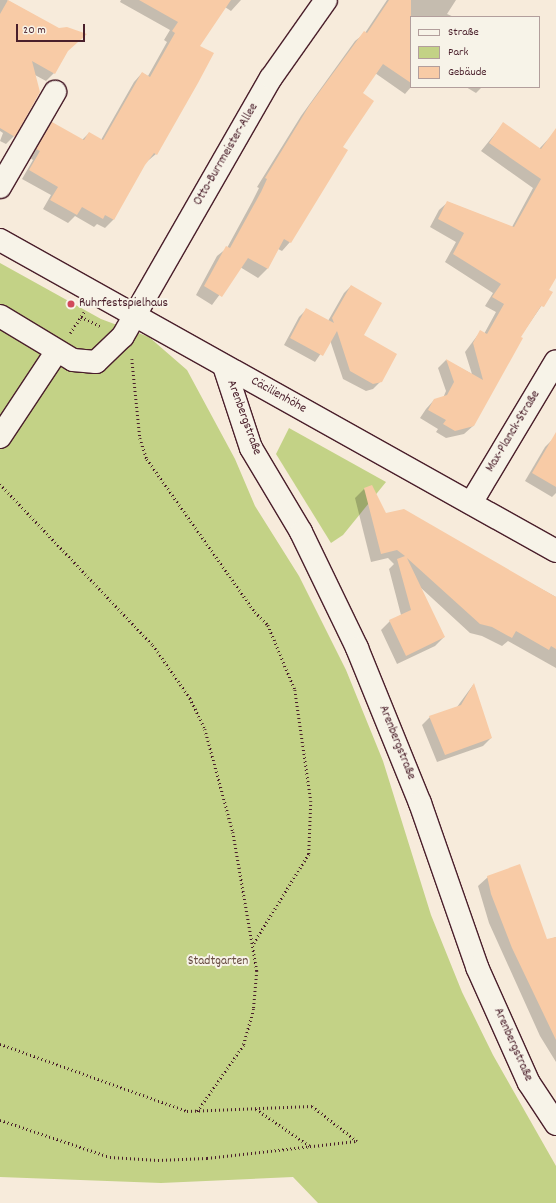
<!DOCTYPE html>
<html>
<head>
<meta charset="utf-8">
<style>
	body { margin:0 }
	#map { position:relative; width:556px; height:1203px; overflow:hidden; background:#f7ebdb; font-family:Dekko,sans-serif }
	div>[style] { position:absolute }
	[style*='--x'] { left:calc(var(--x)*1px); top:calc(var(--y)*1px); width:calc(var(--w)*1px); rotate:calc(var(--a)*1deg) }
	.green>* { inset:0; background:#c3d286 }
	.shadow>* { inset:0; background:#0003 }
	.building>* { inset:0; background:#f8cba6 }
	.path>* { height:2.5px; margin-top:-1.25px; transform-origin:0; background:repeating-linear-gradient(90deg,#4a1f2b 0 1px,transparent 0 4px) }
	.roads { filter:drop-shadow(1px 0 #4a1f2b) drop-shadow(-1px 0 #4a1f2b) drop-shadow(0 1px #4a1f2b) drop-shadow(0 -1px #4a1f2b) }
	.minor>* { height:22px; margin:-11px; padding:0 11px; transform-origin:11px; border-radius:11px; background:#f7f3e8 }
	.dots>* { width:11px; height:11px; translate:-50% -50%; box-sizing:border-box; border:2px solid #f7f3e8; border-radius:50% }
	span { translate:-50% -50%; white-space:nowrap; text-align:center; line-height:1.15; -webkit-text-stroke:4px #f7f3e8; paint-order:stroke }
	.street-label { font-size:13px; color:#4a1f2b }
	.poi-label { font-size:13px; color:#4a1f2b }
	.left { translate:0 -50%; text-align:left }
	.park-label { font-size:13px; color:#684c42 }
	.legend { position:absolute; left:410px; top:16px; width:130px; height:72px; box-sizing:border-box; background:#f7f3e8; border:1px solid #b29e9c; margin:0; padding:5px 7px; list-style:none; font-size:12px; color:#4a1f2b }
	.legend li { display:flex; align-items:center; gap:8px; height:20px }
	.legend b { width:20px; border:1px solid #b29e9c }
	.scale { position:absolute; left:16px; top:24px; width:69px; height:18px; box-sizing:border-box; border:2px solid #4a1f2b; border-top:0; padding-left:5px; font-size:12px; line-height:14px; white-space:nowrap; color:#4a1f2b; -webkit-text-stroke:3px #f7f3e8; paint-order:stroke }
</style>
</head>
<body>
<div id="map">
	<div class="green">
		<div style="clip-path:polygon(0 263px,101px 319px,149px 337px,187px 370px,235px 459px,255px 506px,299px 576px,346px 670px,383px 761px,431px 915px,462px 992px,493px 1055px,556px 1166px,556px 1203px,318px 1203px,293px 1177px,161px 1183px,0 1177px)"></div>
		<div style="clip-path:polygon(289px 428px,386px 482px,343px 535px,331px 543px,276px 454px)"></div>
	</div>
	<div class="shadow">
		<div style="clip-path:polygon(0 0,7px 0,59px 29px,66px 52px,54px 73px,46px 81px,35px 75px,14px 136px,6px 144px,0 141px,3px 133px,0 131px)"></div>
		<div style="clip-path:polygon(121px 0,241px 0,231px 11px,225px 7px,199px 46px,156px 154px,144px 164px,113px 220px,105px 228px,97px 224px,94px 227px,75px 216px,68px 223px,43px 209px,51px 195px,22px 179px,33px 160px,29px 157px,44px 131px,52px 123px,82px 140px,89px 133px,101px 140px,134px 82px,142px 73px,148px 76px,167px 42px,164px 40px,170px 30px,120px 2px)"></div>
		<div style="clip-path:polygon(387px 0,456px 0,447px 14px,454px 17px,411px 17px,411px 87px,405px 94px,375px 73px,361px 93px,341px 147px,290px 242px,282px 251px,278px 249px,267px 269px,258px 278px,240px 267px,212px 305px,196px 295px,217px 256px,227px 248px,252px 202px,259px 188px,257px 187px,301px 116px,355px 41px,365px 33px)"></div>
		<div style="clip-path:polygon(466px 87px,482px 87px,476px 93px)"></div>
		<div style="clip-path:polygon(503px 124px,539px 149px,554px 133px,556px 134px,556px 276px,548px 290px,551px 292px,520px 337px,473px 426px,464px 434px,446px 438px,436px 432px,438px 429px,420px 418px,426px 409px,434px 400px,443px 398px,446px 391px,438px 368px,446px 360px,472px 374px,465px 352px,480px 332px,484px 334px,496px 312px,485px 306px,493px 293px,445px 262px,456px 242px,430px 227px,439px 210px,448px 202px,512px 227px,533px 188px,481px 151px)"></div>
		<div style="clip-path:polygon(351px 286px,362px 336px,381px 381px,373px 389px,366px 391px,343px 379px,330px 340px,315px 362px,284px 345px,299px 317px,307px 309px,328px 321px,344px 293px)"></div>
		<div style="clip-path:polygon(552px 440px,556px 442px,556px 493px,552px 497px,525px 481px,545px 447px)"></div>
		<div style="clip-path:polygon(364px 489px,385px 515px,458px 543px,556px 597px,556px 668px,508px 641px,502px 646px,482px 636px,470px 633px,420px 587px,444px 637px,435px 646px,397px 664px,381px 630px,390px 621px,401px 615px,389px 569px,394px 564px,388px 558px,371px 562px,355px 498px)"></div>
		<div style="clip-path:polygon(473px 685px,491px 738px,483px 746px,437px 762px,422px 725px,430px 717px,457px 707px)"></div>
		<div style="clip-path:polygon(488px 877px,547px 940px,556px 937px,556px 1062px,540px 1036px,489px 923px,478px 886px)"></div>
	</div>
	<div class="building">
		<div style="clip-path:polygon(8px 0,59px 28px,67px 27px,87px 34px,68px 51px,55px 74px,32px 61px,40px 92px,15px 137px,0 128px,0 14px)"></div>
		<div style="clip-path:polygon(139px 0,231px 0,200px 46px,214px 53px,198px 83px,157px 155px,154px 153px,145px 165px,114px 220px,105px 215px,103px 219px,82px 207px,77px 215px,50px 200px,58px 187px,29px 170px,40px 151px,36px 149px,52px 122px,84px 140px,89px 132px,103px 140px,142px 72px,150px 77px,175px 33px,172px 31px,178px 22px)"></div>
		<div style="clip-path:polygon(389px 0,411px 0,411px 83px,383px 64px,363px 93px,374px 101px,343px 147px,348px 150px,291px 243px,284px 239px,268px 269px,248px 258px,222px 297px,204px 286px,226px 246px,230px 248px,261px 192px,267px 179px,265px 178px,309px 106px,364px 31px,367px 33px)"></div>
		<div style="clip-path:polygon(503px 122px,541px 149px,556px 128px,556px 278px,549px 290px,553px 292px,544px 307px,541px 306px,521px 337px,523px 338px,474px 426px,455px 431px,443px 424px,446px 420px,428px 410px,434px 399px,447px 395px,454px 382px,446px 359px,483px 380px,473px 343px,480px 330px,487px 334px,504px 304px,492px 297px,501px 284px,453px 254px,464px 233px,438px 219px,447px 201px,514px 227px,541px 179px,489px 143px)"></div>
		<div style="clip-path:polygon(351px 285px,382px 303px,364px 335px,397px 354px,382px 382px,373px 384px,350px 371px,337px 331px,323px 356px,290px 338px,306px 308px,334px 323px,332px 318px)"></div>
		<div style="clip-path:polygon(556px 432px,556px 487px,532px 473px)"></div>
		<div style="clip-path:polygon(372px 485px,386px 513px,404px 509px,556px 597px,556px 649px,551px 646px,549px 650px,516px 631px,512px 638px,492px 627px,480px 624px,407px 558px,445px 637px,406px 656px,389px 620px,411px 610px,397px 559px,405px 556px,397px 550px,381px 554px,364px 488px)"></div>
		<div style="clip-path:polygon(474px 683px,492px 738px,445px 755px,429px 716px,461px 705px)"></div>
		<div style="clip-path:polygon(520px 864px,547px 939px,556px 937px,556px 1040px,512px 948px,491px 894px,487px 876px)"></div>
	</div>
	<div class="path">
		<div style="--x:81;--y:317;--w:21;--a:25"></div>
		<div style="--x:70;--y:333;--w:25;--a:-56"></div>
		<div style="--x:132;--y:359;--w:79;--a:84.2"></div>
		<div style="--x:140;--y:438;--w:22;--a:72"></div>
		<div style="--x:147;--y:459;--w:187;--a:54.8"></div>
		<div style="--x:255;--y:612;--w:18;--a:45"></div>
		<div style="--x:268;--y:625;--w:70;--a:67.4"></div>
		<div style="--x:295;--y:690;--w:112;--a:81.8"></div>
		<div style="--x:311;--y:801;--w:53;--a:92.2"></div>
		<div style="--x:309;--y:854;--w:107;--a:121.6"></div>
		<div style="--x:0;--y:484;--w:222;--a:46.5"></div>
		<div style="--x:153;--y:645;--w:65;--a:55.1"></div>
		<div style="--x:190;--y:698;--w:34;--a:64"></div>
		<div style="--x:205;--y:729;--w:107;--a:74.8"></div>
		<div style="--x:233;--y:832;--w:141;--a:80.2"></div>
		<div style="--x:257;--y:971;--w:38;--a:95"></div>
		<div style="--x:254;--y:1009;--w:37;--a:106"></div>
		<div style="--x:244;--y:1045;--w:82;--a:125"></div>
		<div style="--x:0;--y:1044;--w:199;--a:19.7"></div>
		<div style="--x:187;--y:1111;--w:125;--a:-2.3"></div>
		<div style="--x:312;--y:1106;--w:57;--a:37.9"></div>
		<div style="--x:256;--y:1109;--w:65;--a:34.4"></div>
		<div style="--x:0;--y:1120;--w:116;--a:18.6"></div>
		<div style="--x:110;--y:1157;--w:48;--a:3.6"></div>
		<div style="--x:158;--y:1160;--w:49;--a:-2.3"></div>
		<div style="--x:207;--y:1158;--w:150;--a:-6.5"></div>
	</div>
	<div class="roads">
		<div class="minor">
			<div style="--x:0;--y:187;--w:110;--a:-59.9"></div>
			<div style="--x:0;--y:240;--w:637;--a:29.22"></div>
			<div style="--x:0;--y:316;--w:85;--a:31.1"></div>
			<div style="--x:73;--y:360;--w:23;--a:5"></div>
			<div style="--x:96;--y:362;--w:37;--a:-44"></div>
			<div style="--x:123;--y:336;--w:297;--a:-60.2"></div>
			<div style="--x:271;--y:78;--w:95;--a:-54.8"></div>
			<div style="--x:224;--y:366;--w:86;--a:71.8"></div>
			<div style="--x:251;--y:448;--w:98;--a:59.2"></div>
			<div style="--x:301;--y:532;--w:129;--a:64.2"></div>
			<div style="--x:357;--y:648;--w:167;--a:67.9"></div>
			<div style="--x:420;--y:803;--w:174;--a:70.8"></div>
			<div style="--x:477;--y:967;--w:127;--a:65.9"></div>
			<div style="--x:529;--y:1083;--w:49;--a:56.6"></div>
			<div style="--x:0;--y:437;--w:103;--a:-56.5"></div>
			<div style="--x:471;--y:503;--w:165;--a:-59.1"></div>
		</div>
	</div>
	<div class="dots">
		<div style="left:71px;top:304px;background:#d1495b"></div>
	</div>
	<div class="street-label">
		<span style="left:227px;top:155px;rotate:-60deg">Otto-Burrmeister-Allee</span>
		<span style="left:278px;top:396px;rotate:29deg">Cäcilienhöhe</span>
		<span style="left:243px;top:418px;rotate:70deg">Arenbergstraße</span>
		<span style="left:514px;top:432px;rotate:-59deg">Max-Planck-Straße</span>
		<span style="left:396px;top:743px;rotate:68deg">Arenbergstraße</span>
		<span style="left:512px;top:1045px;rotate:66deg">Arenbergstraße</span>
	</div>
	<div class="poi-label">
		<span class="left" style="left:79px;top:304px">Ruhrfestspielhaus</span>
	</div>
	<div class="park-label">
		<span style="left:218px;top:962px">Stadtgarten</span>
	</div>
	<ul class="legend">
	<li><b style="height:5px;background:#f7f3e8"></b>Straße</li>
	<li><b style="height:11px;background:#c3d286"></b>Park</li>
	<li><b style="height:11px;background:#f8cba6"></b>Gebäude</li>
	</ul>
	<div class="scale">20 m</div>
</div>
</body>
</html>
